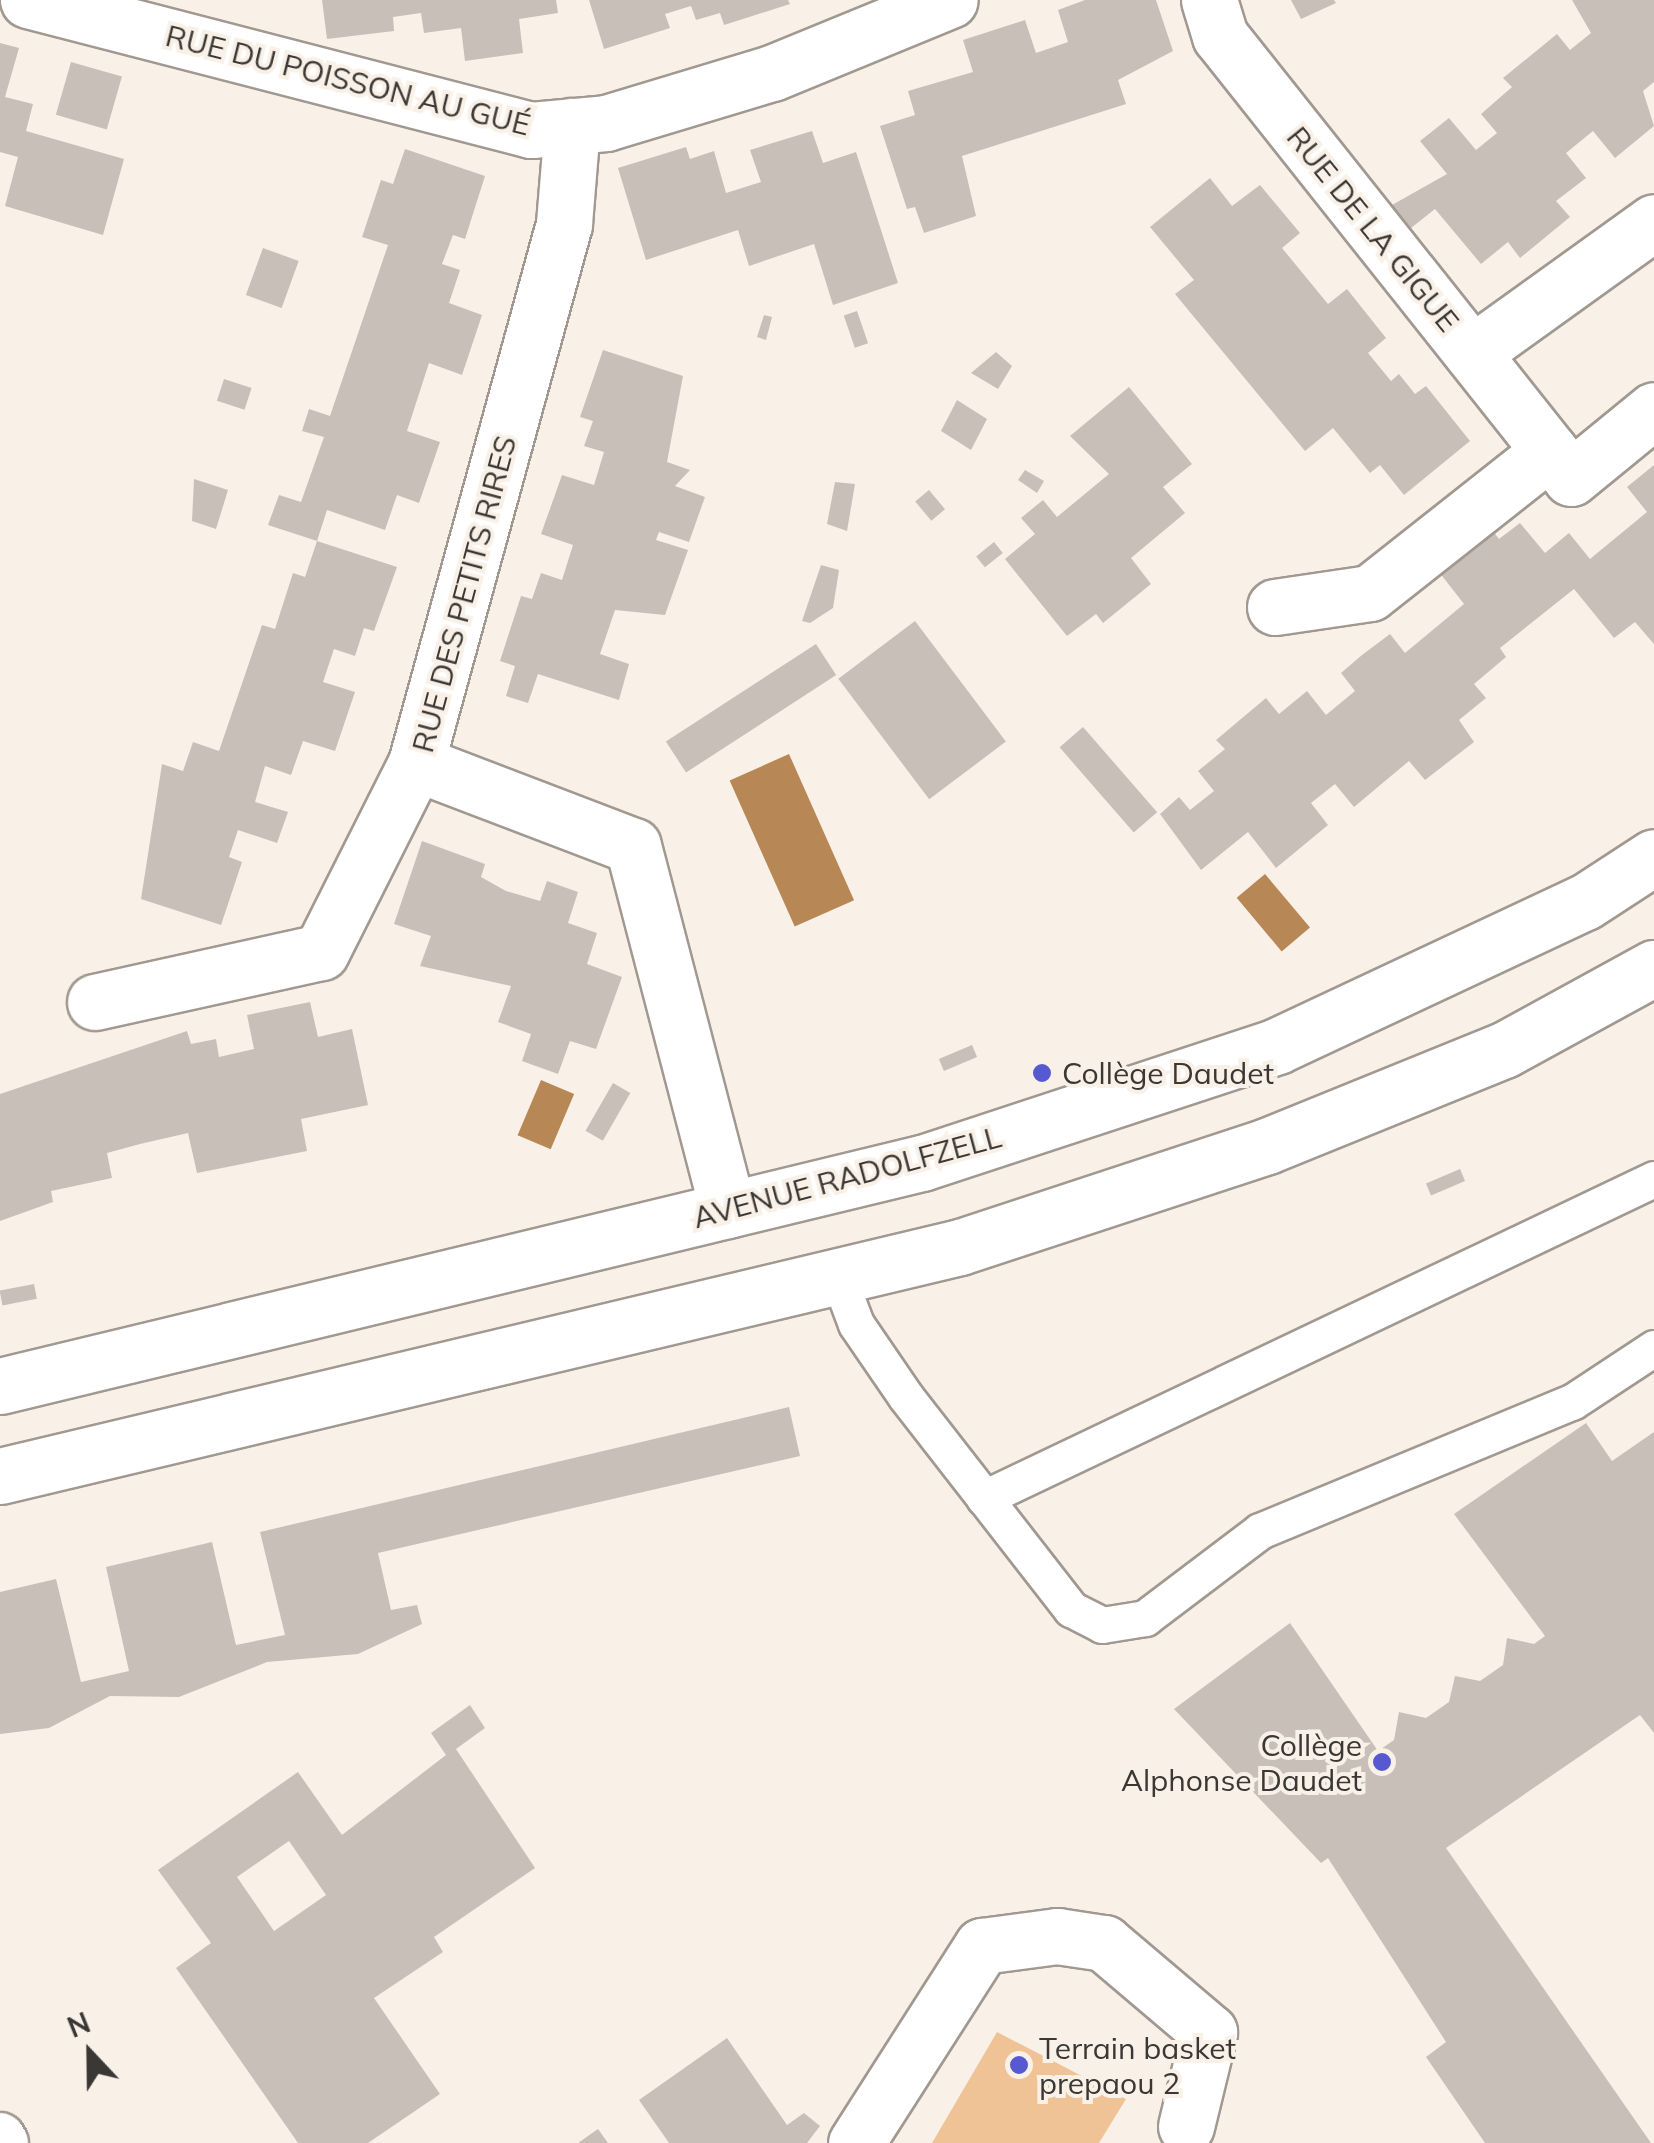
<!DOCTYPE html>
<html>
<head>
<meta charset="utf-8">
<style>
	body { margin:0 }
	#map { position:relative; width:1654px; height:2143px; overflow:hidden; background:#f9f1e8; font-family:Mulish,sans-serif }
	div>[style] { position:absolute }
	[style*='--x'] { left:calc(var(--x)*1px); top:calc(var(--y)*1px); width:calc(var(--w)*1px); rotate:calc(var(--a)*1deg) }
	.green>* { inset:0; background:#efc396 }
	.water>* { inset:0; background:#b78856; transform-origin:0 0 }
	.building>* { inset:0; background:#c8c0b8; transform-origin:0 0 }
	.roads { filter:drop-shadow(2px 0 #a19991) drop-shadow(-2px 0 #a19991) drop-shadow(0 2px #a19991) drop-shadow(0 -2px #a19991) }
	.service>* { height:35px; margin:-17.5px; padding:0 17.5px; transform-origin:17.5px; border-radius:17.5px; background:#fff }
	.pedestrian>* { height:50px; margin:-25px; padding:0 25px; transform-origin:25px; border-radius:25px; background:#fff }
	.minor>* { height:55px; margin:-27.5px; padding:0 27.5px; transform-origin:27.5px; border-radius:27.5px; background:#fff }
	.primary>* { height:55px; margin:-27.5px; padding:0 27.5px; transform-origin:27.5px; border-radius:27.5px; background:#fff }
	.dots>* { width:28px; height:28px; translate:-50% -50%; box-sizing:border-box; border:5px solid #f9f1e8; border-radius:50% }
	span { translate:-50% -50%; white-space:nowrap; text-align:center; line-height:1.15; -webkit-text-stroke:8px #f9f1e8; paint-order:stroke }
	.street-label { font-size:30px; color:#3a3734 }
	.poi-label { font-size:30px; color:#3a3734 }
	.left { translate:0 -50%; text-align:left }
	.right { translate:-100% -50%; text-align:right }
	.north { position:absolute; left:40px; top:2003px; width:100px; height:100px; -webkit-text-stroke:8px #f9f1e8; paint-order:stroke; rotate:338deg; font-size:28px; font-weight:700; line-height:40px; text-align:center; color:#3a3734 }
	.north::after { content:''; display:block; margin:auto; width:35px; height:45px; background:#3a3734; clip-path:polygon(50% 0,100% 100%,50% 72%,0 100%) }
</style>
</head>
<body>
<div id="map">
	<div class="green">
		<div style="clip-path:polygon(997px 2032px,1126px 2099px,1099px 2143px,932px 2143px)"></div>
	</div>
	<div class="water">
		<div style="left:789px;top:754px;width:160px;height:65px;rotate:66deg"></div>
		<div style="left:1265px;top:874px;width:70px;height:37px;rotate:50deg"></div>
		<div style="left:541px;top:1080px;width:36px;height:60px;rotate:23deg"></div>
	</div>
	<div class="building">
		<div style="clip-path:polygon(322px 0,556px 0,558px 13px,519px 19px,523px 53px,465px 61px,461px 28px,424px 33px,421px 13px,393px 17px,394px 31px,327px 39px)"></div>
		<div style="clip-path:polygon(589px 0,788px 0,790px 4px,724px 25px,720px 13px,696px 20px,691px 6px,665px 14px,670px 28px,604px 49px)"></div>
		<div style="clip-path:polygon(1085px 0,1156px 0,1173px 51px,1118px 80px,1126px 104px,962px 156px,976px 216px,924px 233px,915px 207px,907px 209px,880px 126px,915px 115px,908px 91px,973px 72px,963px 40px,1025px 20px,1036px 53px,1068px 42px,1058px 10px)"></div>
		<div style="clip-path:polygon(1291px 0,1334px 0,1336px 3px,1301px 19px)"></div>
		<div style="clip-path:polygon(1572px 0,1654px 0,1654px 82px,1643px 91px,1654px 126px,1615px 158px,1593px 131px,1566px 153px,1586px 178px,1556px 201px,1570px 217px,1520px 258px,1508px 242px,1481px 264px,1435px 209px,1411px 228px,1392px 205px,1447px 174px,1420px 141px,1449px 118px,1476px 150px,1497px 133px,1481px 114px,1512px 87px,1503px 78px,1557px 34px,1570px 50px,1591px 33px)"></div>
		<div style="clip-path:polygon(0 43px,19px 48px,5px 97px,33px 104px,26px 131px,124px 159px,103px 235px,5px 206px,18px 157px,0 152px)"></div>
		<div style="left:71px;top:62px;width:53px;height:55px;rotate:16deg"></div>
		<div style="clip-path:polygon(812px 131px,823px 163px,856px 152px,898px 283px,833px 305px,814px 244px,749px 266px,738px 230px,646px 260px,618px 168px,686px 147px,690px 159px,714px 151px,726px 193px,761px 182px,750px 150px)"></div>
		<div style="clip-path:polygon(405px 149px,485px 176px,465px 239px,453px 235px,442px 264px,460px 270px,449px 303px,482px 315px,462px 375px,429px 363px,407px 431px,440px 442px,419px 503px,397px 495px,385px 530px,327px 510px,317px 541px,268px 525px,279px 495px,301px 502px,324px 437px,302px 431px,309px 409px,330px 416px,388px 245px,362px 237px,381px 180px,393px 184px)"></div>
		<div style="clip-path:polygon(1210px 178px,1232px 206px,1260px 185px,1300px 233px,1282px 248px,1328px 304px,1347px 289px,1386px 338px,1368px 353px,1391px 381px,1399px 374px,1415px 394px,1426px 386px,1470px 441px,1404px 495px,1380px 465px,1370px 473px,1333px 428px,1305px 451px,1175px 294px,1194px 280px,1150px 227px)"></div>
		<div style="left:263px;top:248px;width:38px;height:50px;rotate:20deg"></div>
		<div style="left:857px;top:311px;width:34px;height:14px;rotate:71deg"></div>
		<div style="clip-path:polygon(764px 315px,772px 317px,766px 340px,757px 337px)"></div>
		<div style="clip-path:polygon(603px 350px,683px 376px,667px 462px,690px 470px,675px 486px,705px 497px,689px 542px,659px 532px,656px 540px,688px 550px,665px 615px,615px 610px,600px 654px,629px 664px,619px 700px,538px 674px,528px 703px,506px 696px,515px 666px,500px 661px,521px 596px,532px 599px,541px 573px,562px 580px,573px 545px,541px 534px,562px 475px,594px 485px,604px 452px,584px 446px,593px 421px,580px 417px)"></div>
		<div style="clip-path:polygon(996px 352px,1012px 366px,998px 389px,971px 373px)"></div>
		<div style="left:224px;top:379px;width:29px;height:23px;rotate:18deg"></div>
		<div style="clip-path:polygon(1129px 387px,1192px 464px,1163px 487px,1185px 513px,1131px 558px,1151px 584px,1103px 623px,1096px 614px,1067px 636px,1005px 559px,1035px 534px,1021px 518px,1043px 500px,1057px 517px,1109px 474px,1070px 436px)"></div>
		<div style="clip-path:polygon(957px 400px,987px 419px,971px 450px,941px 431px)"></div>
		<div style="clip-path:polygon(1654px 465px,1654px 644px,1635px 622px,1614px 638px,1574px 589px,1500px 648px,1506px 657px,1474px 684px,1486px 698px,1459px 720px,1474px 742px,1425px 780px,1409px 761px,1354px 807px,1335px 784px,1311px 803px,1328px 825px,1276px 868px,1248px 832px,1201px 870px,1160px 814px,1179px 797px,1190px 810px,1214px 791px,1198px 771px,1225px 749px,1216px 740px,1266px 698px,1279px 714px,1307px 691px,1326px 715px,1355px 691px,1341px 673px,1362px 655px,1390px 634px,1405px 653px,1464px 604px,1439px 572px,1492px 530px,1499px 539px,1520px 523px,1545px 553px,1569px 533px,1590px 559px,1647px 512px,1627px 487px)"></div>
		<div style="clip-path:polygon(1025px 470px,1044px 481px,1037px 493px,1018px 480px)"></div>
		<div style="clip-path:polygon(194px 479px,228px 490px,216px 529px,192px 521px)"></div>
		<div style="clip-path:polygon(835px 482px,855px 484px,847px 531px,827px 524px)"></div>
		<div style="left:929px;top:490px;width:25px;height:18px;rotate:50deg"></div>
		<div style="clip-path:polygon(317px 541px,397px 567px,374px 631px,364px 628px,355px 656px,334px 649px,323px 682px,355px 692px,335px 751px,303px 741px,291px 775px,265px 766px,255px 802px,288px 812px,277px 843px,238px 830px,229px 857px,242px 862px,221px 925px,141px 899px,162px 764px,183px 771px,193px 742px,219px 751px,262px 625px,275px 629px,293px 573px,305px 577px)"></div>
		<div style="left:994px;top:542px;width:14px;height:23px;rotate:51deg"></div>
		<div style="clip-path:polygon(821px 565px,839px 570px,833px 608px,810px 623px,802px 621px)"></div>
		<div style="left:915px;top:621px;width:151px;height:96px;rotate:53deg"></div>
		<div style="left:816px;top:644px;width:37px;height:179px;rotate:57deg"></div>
		<div style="left:1083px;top:727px;width:113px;height:31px;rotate:49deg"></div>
		<div style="clip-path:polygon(422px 841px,485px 864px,481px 877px,506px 891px,540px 901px,547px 881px,578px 892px,568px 923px,597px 933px,587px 964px,622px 977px,596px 1049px,570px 1041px,558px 1074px,522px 1061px,531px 1034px,498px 1022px,511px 986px,420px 966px,431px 936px,394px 924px)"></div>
		<div style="clip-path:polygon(310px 1002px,318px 1037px,352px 1029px,368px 1105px,301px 1119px,307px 1151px,197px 1173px,188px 1133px,140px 1144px,107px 1153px,112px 1178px,51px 1191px,53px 1202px,0 1221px,0 1094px,187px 1031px,191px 1044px,216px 1039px,219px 1057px,254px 1049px,247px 1015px)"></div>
		<div style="left:972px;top:1045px;width:13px;height:36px;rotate:67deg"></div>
		<div style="left:613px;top:1083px;width:20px;height:55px;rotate:30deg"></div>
		<div style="left:1460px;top:1169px;width:13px;height:37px;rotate:67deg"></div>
		<div style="left:34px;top:1284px;width:15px;height:35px;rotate:79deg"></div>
		<div style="clip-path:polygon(789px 1407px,800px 1456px,378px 1553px,391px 1610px,417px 1605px,422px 1624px,358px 1654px,267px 1662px,179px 1697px,110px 1696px,49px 1728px,0 1734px,0 1592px,56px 1579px,81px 1682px,129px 1671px,106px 1567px,212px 1542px,236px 1645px,285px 1635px,260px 1532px)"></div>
		<div style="clip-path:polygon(1586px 1423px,1612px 1461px,1654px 1432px,1654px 1733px,1640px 1715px,1446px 1848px,1651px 2143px,1485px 2143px,1426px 2057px,1446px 2042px,1328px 1858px,1321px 1863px,1174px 1709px,1290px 1623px,1378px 1751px,1394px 1740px,1399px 1712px,1426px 1718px,1449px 1702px,1455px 1676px,1480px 1681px,1503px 1665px,1507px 1638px,1534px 1644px,1545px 1636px,1454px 1514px)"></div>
		<div style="clip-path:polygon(evenodd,470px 1705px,485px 1728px,456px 1749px,535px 1868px,434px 1937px,443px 1952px,374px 1998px,440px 2094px,368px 2143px,298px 2143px,176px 1968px,211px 1943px,158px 1870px,298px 1772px,342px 1835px,446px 1755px,431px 1733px,470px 1705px,289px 1841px,326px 1895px,274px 1931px,237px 1877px,289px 1841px)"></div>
		<div style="clip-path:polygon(727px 2038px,787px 2125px,804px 2113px,820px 2126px,807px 2143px,669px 2143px,639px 2100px)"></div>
		<div style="clip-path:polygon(598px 2129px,608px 2143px,578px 2143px)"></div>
	</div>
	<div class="roads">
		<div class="service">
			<div style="--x:838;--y:1276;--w:51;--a:69.4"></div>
			<div style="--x:856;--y:1324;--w:88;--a:55.6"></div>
			<div style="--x:906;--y:1397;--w:269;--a:52.1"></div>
			<div style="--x:1071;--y:1609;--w:35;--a:27"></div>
			<div style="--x:1102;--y:1625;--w:44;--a:-9.2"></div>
			<div style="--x:1145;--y:1618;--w:144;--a:-37.1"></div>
			<div style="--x:1260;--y:1531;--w:338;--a:-22.5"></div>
			<div style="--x:1572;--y:1402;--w:98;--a:-33.4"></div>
			<div style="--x:984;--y:1498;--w:742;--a:-25.46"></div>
		</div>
		<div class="pedestrian">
			<div style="--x:0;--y:2138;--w:6;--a:59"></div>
		</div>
		<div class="minor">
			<div style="--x:28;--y:0;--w:520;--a:14.49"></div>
			<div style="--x:531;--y:130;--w:75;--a:-5.3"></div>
			<div style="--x:606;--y:123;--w:173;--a:-16.8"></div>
			<div style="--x:772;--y:73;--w:192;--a:-22.3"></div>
			<div style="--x:1209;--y:0;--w:38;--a:73"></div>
			<div style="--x:1220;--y:36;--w:564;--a:51.55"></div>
			<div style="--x:1571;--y:478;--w:107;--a:-39.3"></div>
			<div style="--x:572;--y:126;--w:98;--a:94.7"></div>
			<div style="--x:564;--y:224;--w:559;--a:105.35"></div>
			<div style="--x:416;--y:763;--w:232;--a:20.9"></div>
			<div style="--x:633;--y:846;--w:376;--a:75.4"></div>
			<div style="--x:1472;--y:353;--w:224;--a:-35.7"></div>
			<div style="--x:1275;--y:607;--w:96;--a:-8.4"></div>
			<div style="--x:1370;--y:593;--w:229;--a:-38.3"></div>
			<div style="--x:95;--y:1002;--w:231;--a:-12.5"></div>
			<div style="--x:321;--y:952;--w:212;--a:-63.3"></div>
			<div style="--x:856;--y:2143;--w:234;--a:-57.4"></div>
			<div style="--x:982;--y:1946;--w:76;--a:-7.6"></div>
			<div style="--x:1057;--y:1936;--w:48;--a:8.5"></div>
			<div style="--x:1104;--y:1943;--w:138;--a:40.3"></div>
			<div style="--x:1209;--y:2032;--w:97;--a:103.7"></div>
		</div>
		<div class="primary">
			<div style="--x:0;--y:1386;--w:949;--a:-13.6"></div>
			<div style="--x:922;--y:1163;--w:374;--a:-18.2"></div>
			<div style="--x:1277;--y:1046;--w:340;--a:-25.1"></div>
			<div style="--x:1585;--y:902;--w:82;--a:-33.1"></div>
			<div style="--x:0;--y:1476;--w:987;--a:-13.42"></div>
			<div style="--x:960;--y:1247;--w:323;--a:-18.2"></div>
			<div style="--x:1267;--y:1146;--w:256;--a:-22.1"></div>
			<div style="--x:1504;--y:1050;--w:171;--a:-28.7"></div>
		</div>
	</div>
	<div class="dots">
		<div style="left:1042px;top:1073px;background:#5659d0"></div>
		<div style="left:1382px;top:1762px;background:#5659d0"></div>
		<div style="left:1019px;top:2065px;background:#5659d0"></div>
	</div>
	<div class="street-label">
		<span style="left:348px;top:80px;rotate:14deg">RUE DU POISSON AU GUÉ</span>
		<span style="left:1373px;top:229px;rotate:51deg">RUE DE LA GIGUE</span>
		<span style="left:464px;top:594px;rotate:-75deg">RUE DES PETITS RIRES</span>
		<span style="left:847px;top:1177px;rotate:-15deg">AVENUE RADOLFZELL</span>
	</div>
	<div class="poi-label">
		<span class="left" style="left:1062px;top:1073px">Collège Daudet</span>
		<span class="right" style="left:1362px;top:1762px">Collège<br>Alphonse Daudet</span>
		<span class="left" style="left:1039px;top:2065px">Terrain basket<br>prepaou 2</span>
	</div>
	<div class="north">N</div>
</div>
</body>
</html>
